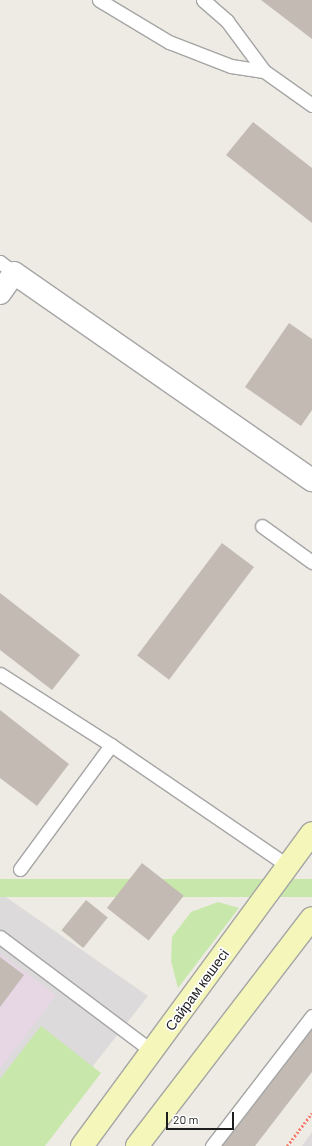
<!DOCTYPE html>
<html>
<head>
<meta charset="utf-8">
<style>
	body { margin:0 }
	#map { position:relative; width:312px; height:1146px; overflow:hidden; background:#eeebe4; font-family:Barlow,sans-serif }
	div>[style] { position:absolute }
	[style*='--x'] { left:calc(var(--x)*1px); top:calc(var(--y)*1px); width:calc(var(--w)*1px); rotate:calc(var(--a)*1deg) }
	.residential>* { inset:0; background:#dcdada }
	.industrial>* { inset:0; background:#e7d6e4 }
	.grass>* { inset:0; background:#c8e7ab; transform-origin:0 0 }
	.building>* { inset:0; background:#c3bbb3; transform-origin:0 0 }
	.path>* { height:2.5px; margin-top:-1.25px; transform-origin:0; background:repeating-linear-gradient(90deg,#f67d6d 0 2px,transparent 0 4px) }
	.roads { filter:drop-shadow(1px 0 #a5a5a5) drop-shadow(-1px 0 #a5a5a5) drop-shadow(0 1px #a5a5a5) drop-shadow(0 -1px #a5a5a5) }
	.service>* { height:13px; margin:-6.5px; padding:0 6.5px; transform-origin:6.5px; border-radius:6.5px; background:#fff }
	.minor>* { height:22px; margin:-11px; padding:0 11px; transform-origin:11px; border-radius:11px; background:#fff }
	.secondary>* { height:22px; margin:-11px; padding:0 11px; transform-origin:11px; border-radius:11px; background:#f4f7b9 }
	span { translate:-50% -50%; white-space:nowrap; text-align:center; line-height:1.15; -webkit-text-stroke:3.5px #fff; paint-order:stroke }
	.street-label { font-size:14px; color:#1e1e1e }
	.scale { position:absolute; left:166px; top:1112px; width:68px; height:18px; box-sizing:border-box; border:2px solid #1e1e1e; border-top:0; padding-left:5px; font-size:12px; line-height:14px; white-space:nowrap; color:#1e1e1e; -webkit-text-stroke:3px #fff; paint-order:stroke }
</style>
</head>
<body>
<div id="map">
	<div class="residential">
		<div style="clip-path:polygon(0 893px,148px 996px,30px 1146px,0 1146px)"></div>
		<div style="clip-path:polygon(312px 1132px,312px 1146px,302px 1146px)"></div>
	</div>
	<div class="industrial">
		<div style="clip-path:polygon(0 954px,56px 995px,0 1069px)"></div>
	</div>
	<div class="grass">
		<div style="left:312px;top:879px;width:18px;height:335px;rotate:90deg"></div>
		<div style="clip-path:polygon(218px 902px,239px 908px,178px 988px,171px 961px,172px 937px,191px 912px)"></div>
		<div style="clip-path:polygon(41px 1026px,101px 1073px,45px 1146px,0 1146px,0 1079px)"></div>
	</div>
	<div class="building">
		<div style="clip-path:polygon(261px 0,312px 0,312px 39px)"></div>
		<div style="clip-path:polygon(253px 122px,312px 168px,312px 223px,226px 155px)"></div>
		<div style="clip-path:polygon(289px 323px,312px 339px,312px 410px,301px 426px,245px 387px)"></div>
		<div style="left:222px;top:543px;width:40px;height:141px;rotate:37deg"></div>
		<div style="clip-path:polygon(0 593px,80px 655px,52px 690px,0 650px)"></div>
		<div style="clip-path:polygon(0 710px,69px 764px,37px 806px,0 778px)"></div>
		<div style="left:142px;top:863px;width:53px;height:57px;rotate:38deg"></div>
		<div style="left:86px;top:900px;width:28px;height:39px;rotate:39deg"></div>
		<div style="clip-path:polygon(0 957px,24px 975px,0 1007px)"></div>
		<div style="clip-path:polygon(312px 1029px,312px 1072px,255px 1146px,222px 1146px)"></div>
	</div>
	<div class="path">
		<div style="--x:287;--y:1146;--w:41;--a:-52.9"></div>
	</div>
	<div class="roads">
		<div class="service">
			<div style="--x:99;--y:0;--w:82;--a:31"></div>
			<div style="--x:169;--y:42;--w:66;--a:21.2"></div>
			<div style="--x:231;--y:66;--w:33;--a:9"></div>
			<div style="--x:203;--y:0;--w:32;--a:41"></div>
			<div style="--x:227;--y:21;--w:62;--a:53.5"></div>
			<div style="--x:264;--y:71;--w:59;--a:35.3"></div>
			<div style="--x:0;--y:262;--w:18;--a:38"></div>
			<div style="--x:262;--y:526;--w:62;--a:35.8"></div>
			<div style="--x:0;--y:674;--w:132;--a:32.6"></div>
			<div style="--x:111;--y:745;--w:213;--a:34.3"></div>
			<div style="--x:20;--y:869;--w:154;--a:-53.7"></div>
			<div style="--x:0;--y:937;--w:191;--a:36.9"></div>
			<div style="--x:212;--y:1146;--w:164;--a:-52.4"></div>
		</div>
		<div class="minor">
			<div style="--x:0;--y:293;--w:24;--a:-55"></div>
			<div style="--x:14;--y:273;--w:363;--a:34.8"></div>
		</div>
		<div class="secondary">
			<div style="--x:82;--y:1146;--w:388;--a:-53.7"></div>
			<div style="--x:137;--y:1146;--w:287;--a:-52.5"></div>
		</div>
	</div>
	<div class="street-label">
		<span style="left:197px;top:990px;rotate:-54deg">Сайрам көшесі</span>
	</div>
	<div class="scale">20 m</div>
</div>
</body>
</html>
